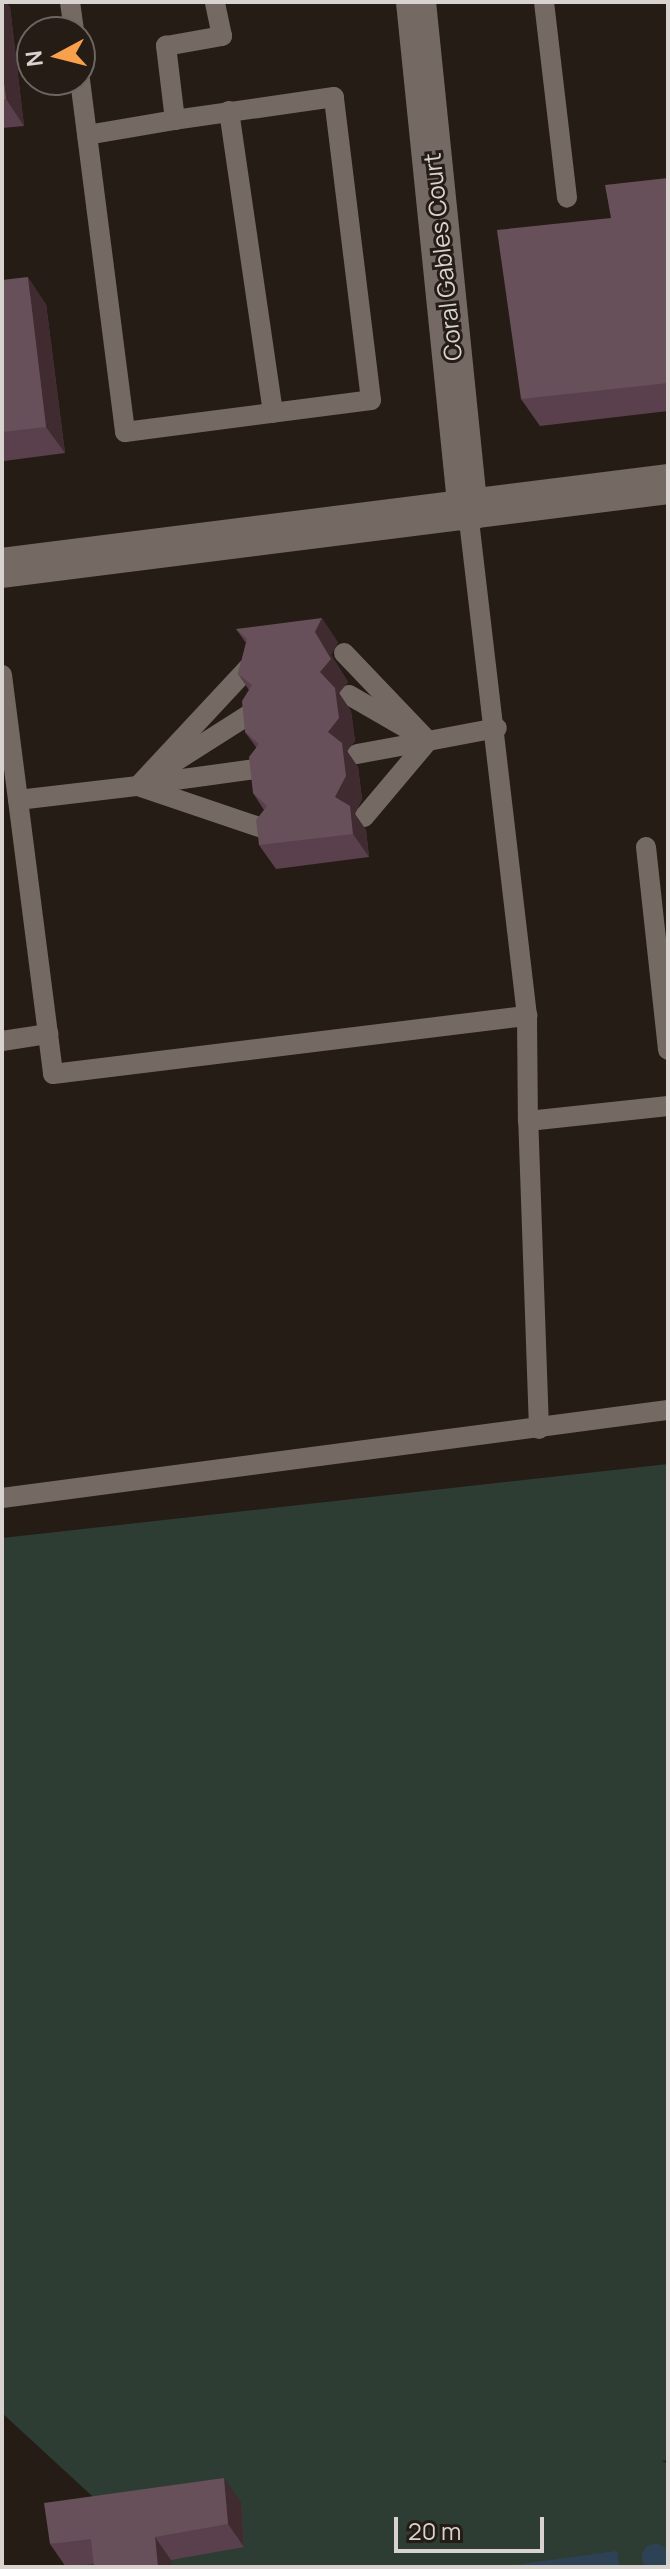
<!DOCTYPE html>
<html>
<head>
<meta charset="utf-8">
<style>
	body { margin:0 }
	#map { position:relative; width:670px; height:2569px; overflow:hidden; background:#251c16; font-family:Manrope,sans-serif }
	div>[style] { position:absolute }
	[style*='--x'] { left:calc(var(--x)*1px); top:calc(var(--y)*1px); width:calc(var(--w)*1px); rotate:calc(var(--a)*1deg) }
	.green>* { inset:0; background:#2d3d34 }
	.water>* { inset:0; background:#2e4256 }
	.round { border-radius:50% }
	.lane>* { height:20px; margin:-10px; padding:0 10px; transform-origin:10px; border-radius:10px; background:#756a63 }
	.street>* { height:40px; margin:-20px; padding:0 20px; transform-origin:20px; border-radius:20px; background:#756a63 }
	.wall>* { inset:0; background:#5a404c }
	.shaded-wall>* { inset:0; background:#3f2b30 }
	.building>* { inset:0; background:#67505a }
	span { translate:-50% -50%; white-space:nowrap; text-align:center; line-height:1.15; -webkit-text-stroke:6px #251c16; paint-order:stroke }
	.street-label { font-size:24px; color:#d9d3cf }
	.frame { position:absolute; inset:0; border:4px solid #d9d3cf; pointer-events:none }
	.north { position:absolute; left:16px; top:16px; width:80px; height:80px; box-sizing:border-box; background:#251c16; border:2px solid #6d6560; border-radius:50%; rotate:263deg; font-size:22px; font-weight:700; line-height:32px; text-align:center; color:#d9d3cf }
	.north::after { content:''; display:block; margin:auto; width:28px; height:36px; background:#f9a04d; clip-path:polygon(50% 0,100% 100%,50% 72%,0 100%) }
	.scale { position:absolute; left:394px; top:2517px; width:150px; height:36px; box-sizing:border-box; border:4px solid #d9d3cf; border-top:0; padding-left:10px; font-size:24px; line-height:28px; white-space:nowrap; color:#d9d3cf; -webkit-text-stroke:6px #251c16; paint-order:stroke }
</style>
</head>
<body>
<div id="map">
	<div class="green">
		<div style="clip-path:polygon(668px 1464px,668px 2460px,662px 2461px,668px 2464px,668px 2567px,66px 2567px,116px 2518px,2px 2413px,2px 1538px)"></div>
	</div>
	<div class="water">
		<div class="round" style="left:642px;top:2544px;width:26px;height:26px"></div>
		<div style="clip-path:polygon(617px 2551px,619px 2567px,498px 2567px)"></div>
	</div>
	<div class="lane">
		<div style="--x:70;--y:2;--w:30;--a:82"></div>
		<div style="--x:544;--y:2;--w:197;--a:83.3"></div>
		<div style="--x:80;--y:80;--w:355;--a:82.7"></div>
		<div style="--x:125;--y:432;--w:248;--a:-7.4"></div>
		<div style="--x:371;--y:400;--w:305;--a:-97"></div>
		<div style="--x:334;--y:97;--w:161;--a:171.8"></div>
		<div style="--x:175;--y:120;--w:75;--a:-96.9"></div>
		<div style="--x:166;--y:46;--w:57;--a:-10.1"></div>
		<div style="--x:222;--y:36;--w:35;--a:-102"></div>
		<div style="--x:229;--y:111;--w:305;--a:81.7"></div>
		<div style="--x:87;--y:135;--w:89;--a:-9.7"></div>
		<div style="--x:468;--y:512;--w:507;--a:83.32"></div>
		<div style="--x:527;--y:1016;--w:105;--a:89.5"></div>
		<div style="--x:344;--y:653;--w:122;--a:46.3"></div>
		<div style="--x:2;--y:675;--w:402;--a:82.7"></div>
		<div style="--x:53;--y:1074;--w:478;--a:-7"></div>
		<div style="--x:349;--y:695;--w:68;--a:30"></div>
		<div style="--x:357;--y:754;--w:72;--a:-10.4"></div>
		<div style="--x:165;--y:768;--w:108;--a:-32.5"></div>
		<div style="--x:146;--y:784;--w:118;--a:-7.8"></div>
		<div style="--x:138;--y:786;--w:166;--a:-47"></div>
		<div style="--x:18;--y:800;--w:121;--a:-6.7"></div>
		<div style="--x:138;--y:786;--w:140;--a:18.7"></div>
		<div style="--x:364;--y:817;--w:99;--a:-49.9"></div>
		<div style="--x:428;--y:741;--w:70;--a:-10.7"></div>
		<div style="--x:646;--y:847;--w:204;--a:83.8"></div>
		<div style="--x:2;--y:1041;--w:47;--a:-8.7"></div>
		<div style="--x:539;--y:1429;--w:308;--a:-92"></div>
		<div style="--x:528;--y:1121;--w:141;--a:-6.1"></div>
		<div style="--x:2;--y:1498;--w:672;--a:-7.53"></div>
	</div>
	<div class="street">
		<div style="--x:416;--y:2;--w:513;--a:84.18"></div>
		<div style="--x:2;--y:568;--w:671;--a:-7.19"></div>
	</div>
	<div class="wall">
		<div style="clip-path:polygon(2px 2px,6px 2px,10px 7px,24px 126px,2px 128px)"></div>
		<div style="clip-path:polygon(668px 178px,668px 411px,540px 426px,521px 399px,611px 218px)"></div>
		<div style="clip-path:polygon(2px 280px,46px 304px,65px 453px,4px 461px,2px 458px)"></div>
		<div style="clip-path:polygon(236px 629px,338px 642px,331px 655px,348px 682px,339px 693px,351px 711px,355px 741px,347px 751px,358px 767px,362px 799px,355px 814px,366px 830px,369px 857px,276px 869px,259px 845px,264px 810px,253px 793px,256px 747px,245px 732px,249px 690px,238px 674px,246px 643px)"></div>
		<div style="clip-path:polygon(241px 2502px,244px 2547px,171px 2560px,94px 2564px,66px 2567px,50px 2544px)"></div>
	</div>
	<div class="shaded-wall">
		<div style="clip-path:polygon(2px 2px,6px 2px,10px 7px,24px 126px,6px 99px,2px 67px)"></div>
		<div style="clip-path:polygon(28px 277px,46px 304px,65px 453px,46px 427px)"></div>
		<div style="clip-path:polygon(322px 618px,338px 642px,331px 655px,348px 682px,339px 693px,351px 711px,355px 741px,347px 751px,358px 767px,362px 799px,355px 814px,366px 830px,369px 857px,353px 834px,335px 797px,315px 632px)"></div>
		<div style="clip-path:polygon(224px 2478px,241px 2502px,244px 2547px,228px 2524px)"></div>
		<div style="clip-path:polygon(155px 2537px,171px 2560px,172px 2567px,158px 2567px)"></div>
	</div>
	<div class="building">
		<div style="clip-path:polygon(2px 67px,6px 99px,2px 100px)"></div>
		<div style="clip-path:polygon(668px 178px,668px 383px,521px 399px,497px 230px,611px 218px,605px 185px)"></div>
		<div style="clip-path:polygon(28px 277px,46px 427px,2px 432px,2px 280px)"></div>
		<div style="clip-path:polygon(322px 618px,315px 632px,331px 659px,320px 672px,335px 688px,339px 718px,328px 732px,342px 743px,346px 776px,335px 797px,350px 806px,353px 834px,259px 845px,256px 820px,267px 806px,253px 793px,249px 757px,259px 744px,245px 732px,242px 701px,252px 685px,238px 674px,247px 639px,236px 629px)"></div>
		<div style="clip-path:polygon(224px 2478px,228px 2524px,155px 2537px,158px 2567px,94px 2567px,91px 2539px,50px 2544px,44px 2503px)"></div>
	</div>
	<div class="street-label">
		<span style="left:442px;top:257px;rotate:-96deg">Coral Gables Court</span>
	</div>
	<div class="frame"></div>
	<div class="north">N</div>
	<div class="scale">20 m</div>
</div>
</body>
</html>
